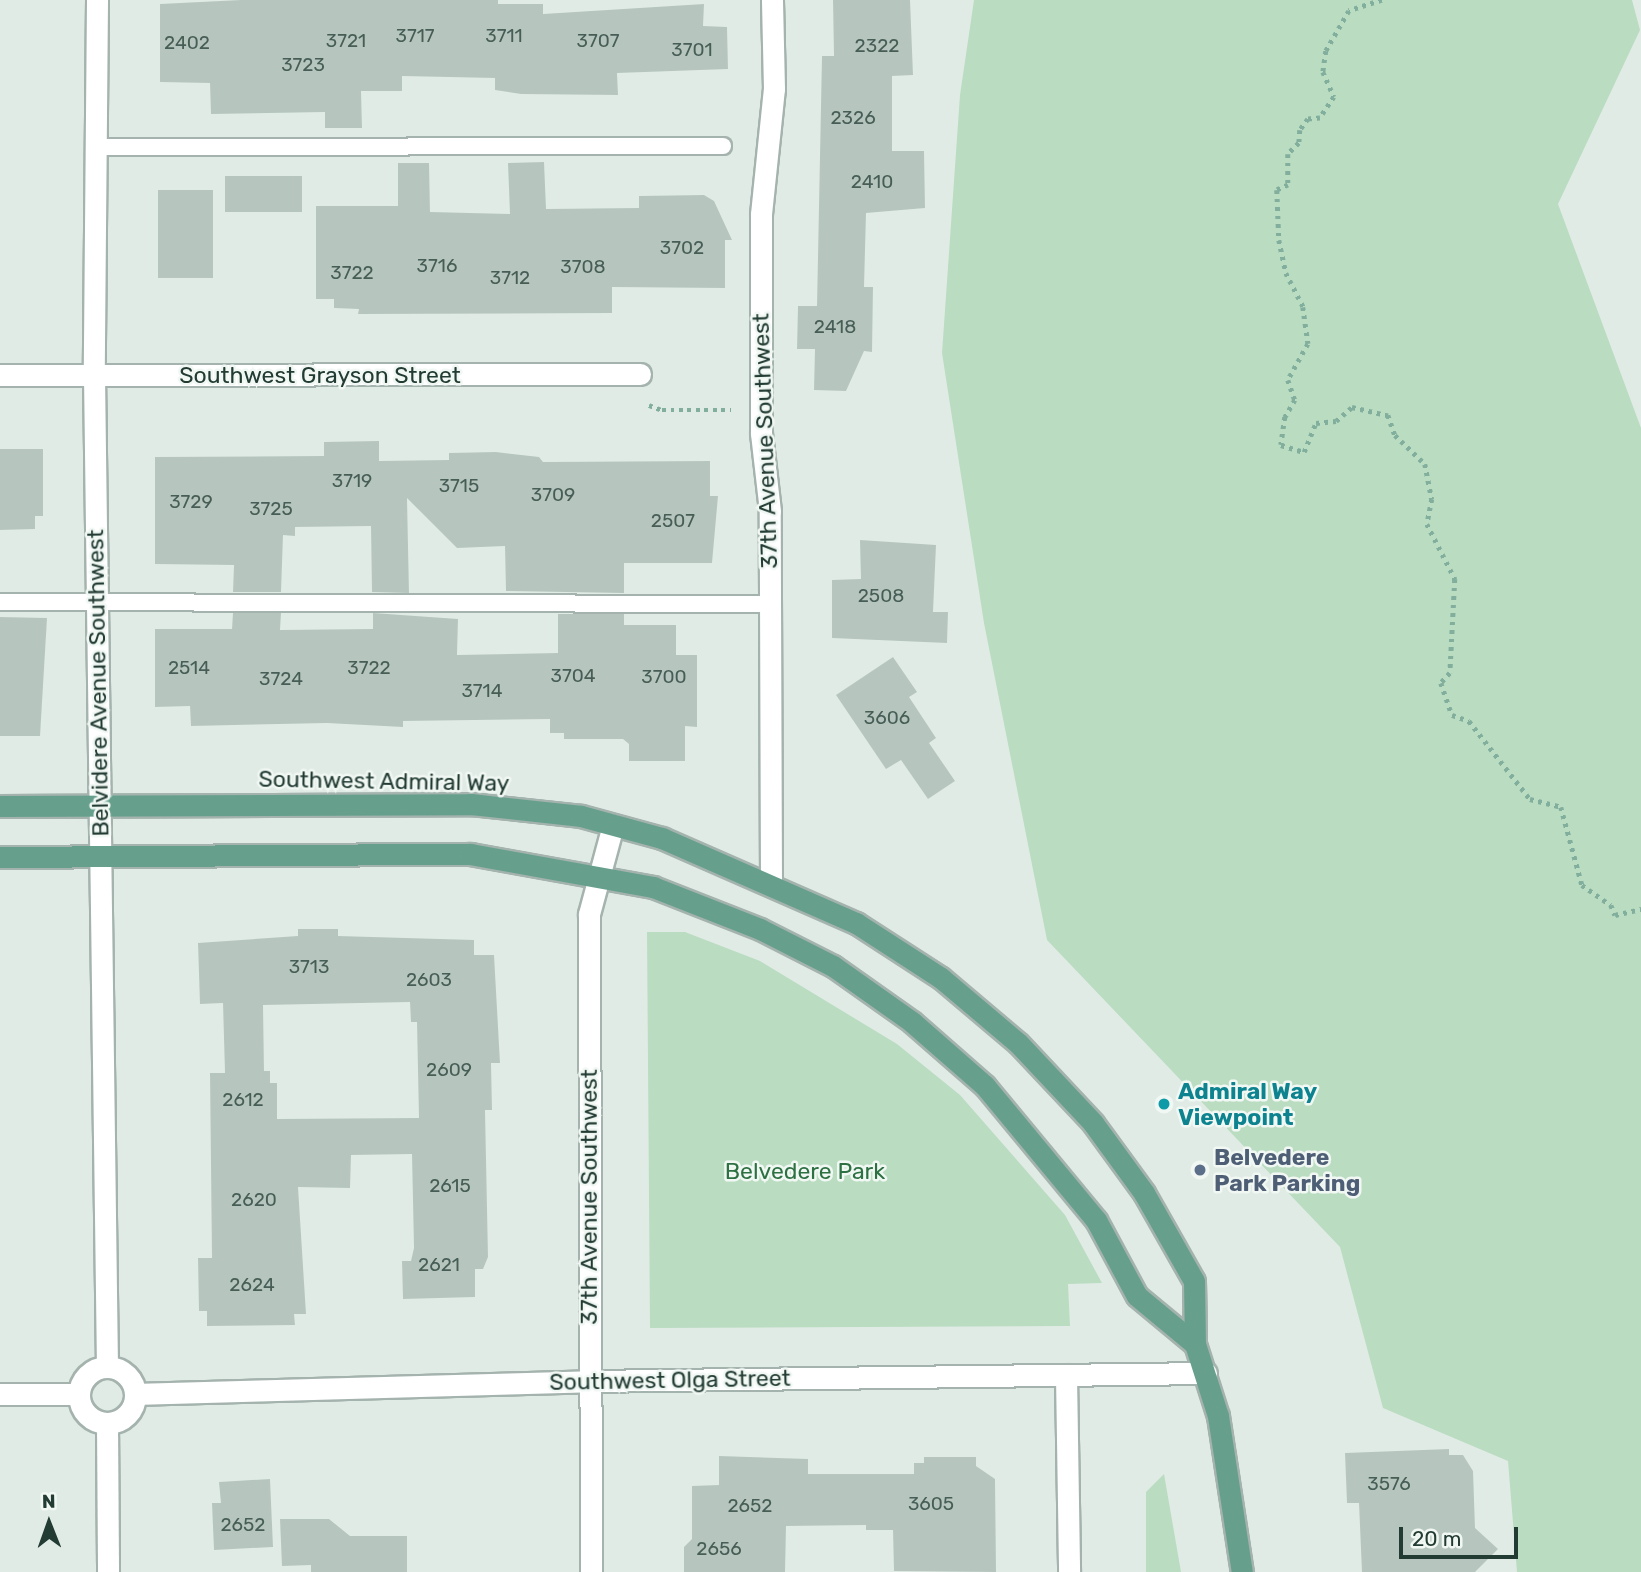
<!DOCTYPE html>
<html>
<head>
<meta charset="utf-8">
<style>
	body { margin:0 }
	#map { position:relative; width:1641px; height:1572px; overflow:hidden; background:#e1ebe6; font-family:Rubik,sans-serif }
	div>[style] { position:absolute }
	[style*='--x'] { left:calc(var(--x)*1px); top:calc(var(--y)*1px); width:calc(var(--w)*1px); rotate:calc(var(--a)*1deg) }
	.green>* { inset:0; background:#badcc1 }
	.building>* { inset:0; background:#b6c6bf; transform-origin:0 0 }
	.path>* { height:4.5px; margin-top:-2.25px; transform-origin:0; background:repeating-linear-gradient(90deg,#82ae9d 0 3.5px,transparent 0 8.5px) }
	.roads { filter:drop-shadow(2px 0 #a4b3ad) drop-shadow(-2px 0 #a4b3ad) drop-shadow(0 2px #a4b3ad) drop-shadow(0 -2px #a4b3ad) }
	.service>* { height:16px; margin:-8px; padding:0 8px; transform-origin:8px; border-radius:8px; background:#fff }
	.minor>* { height:21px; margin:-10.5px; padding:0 10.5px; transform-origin:10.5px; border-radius:10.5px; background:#fff }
	.minor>.ring { margin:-10.5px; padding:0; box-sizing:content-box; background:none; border:21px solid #fff; border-radius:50% }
	.primary>* { height:21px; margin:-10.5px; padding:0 10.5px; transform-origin:10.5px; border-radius:10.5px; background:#66a08d }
	.dots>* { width:19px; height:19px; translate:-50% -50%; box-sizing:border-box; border:4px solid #f1f8f4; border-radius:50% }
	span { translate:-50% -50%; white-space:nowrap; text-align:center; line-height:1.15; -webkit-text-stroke:5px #f1f8f4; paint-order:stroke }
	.number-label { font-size:19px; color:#475e56 }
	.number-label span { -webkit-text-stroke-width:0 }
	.street-label { font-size:23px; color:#223b33 }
	.culture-label { font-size:23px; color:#0d838f; font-weight:700 }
	.left { translate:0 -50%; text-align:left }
	.service-label { font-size:23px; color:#4e5e75; font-weight:700 }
	.park-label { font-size:23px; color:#2d7142 }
	.north { position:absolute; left:14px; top:1488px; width:70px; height:70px; -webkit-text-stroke:5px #f1f8f4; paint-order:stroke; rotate:359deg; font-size:19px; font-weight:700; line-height:28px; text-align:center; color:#223b33 }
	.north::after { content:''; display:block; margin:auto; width:24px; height:32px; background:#223b33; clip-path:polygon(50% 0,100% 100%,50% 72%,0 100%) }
	.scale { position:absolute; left:1399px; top:1527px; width:119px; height:32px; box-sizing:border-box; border:4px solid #223b33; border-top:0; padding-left:9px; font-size:21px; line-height:24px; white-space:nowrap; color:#223b33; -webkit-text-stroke:5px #f1f8f4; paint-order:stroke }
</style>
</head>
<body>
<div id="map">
	<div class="green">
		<div style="clip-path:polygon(974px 0,1632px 0,1640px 30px,1558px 204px,1641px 428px,1641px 1572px,1517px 1572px,1508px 1461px,1383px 1408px,1340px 1247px,1047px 940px,984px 623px,942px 353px,960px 95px)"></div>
		<div style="clip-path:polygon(647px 932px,685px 932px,760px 961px,897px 1044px,960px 1095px,1065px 1215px,1102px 1283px,1068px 1284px,1070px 1326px,650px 1328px)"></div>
		<div style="clip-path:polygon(1164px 1474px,1181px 1572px,1146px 1572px,1146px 1492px)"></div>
	</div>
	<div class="building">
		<div style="clip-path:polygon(241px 0,498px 0,498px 4px,543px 4px,543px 14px,704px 4px,703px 26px,727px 27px,728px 69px,617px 73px,618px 95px,521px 94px,495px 90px,495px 78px,402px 76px,402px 91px,361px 91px,362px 128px,325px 128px,325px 112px,211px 114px,210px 83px,160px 82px,160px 4px)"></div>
		<div style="clip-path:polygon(833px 0,910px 0,913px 75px,892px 76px,892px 151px,924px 151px,925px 208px,866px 213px,864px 287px,873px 287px,872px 352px,864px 351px,846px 391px,814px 390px,815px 349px,797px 349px,798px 306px,817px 306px,822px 56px,834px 56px)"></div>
		<div style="clip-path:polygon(544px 162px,546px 209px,639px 208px,639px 196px,704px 195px,714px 201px,732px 240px,725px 240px,725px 288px,612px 287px,612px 313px,358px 314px,359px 309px,334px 308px,334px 299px,316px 299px,316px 206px,398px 206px,398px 163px,429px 163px,430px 212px,510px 214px,508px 163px)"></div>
		<div style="left:302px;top:176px;width:36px;height:77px;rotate:90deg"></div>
		<div style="left:158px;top:190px;width:55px;height:88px"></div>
		<div style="clip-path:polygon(379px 441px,379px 461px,449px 460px,449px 453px,496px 452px,539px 457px,543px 462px,710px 461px,710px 496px,718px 496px,712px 563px,624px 563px,624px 593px,506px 591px,505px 546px,457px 548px,407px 498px,409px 593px,372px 592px,371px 526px,295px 527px,295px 536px,283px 535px,281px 592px,233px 592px,234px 565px,155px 564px,155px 457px,324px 456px,324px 442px)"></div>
		<div style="clip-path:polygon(0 449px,43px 449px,43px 516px,35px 516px,35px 529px,0 530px)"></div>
		<div style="clip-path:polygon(860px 540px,936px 545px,933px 612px,948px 612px,947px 643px,832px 638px,832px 580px,861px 579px)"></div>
		<div style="clip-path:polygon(233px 613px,281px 613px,280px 630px,373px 629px,373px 613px,458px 619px,457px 655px,558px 653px,558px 614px,624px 614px,624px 625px,676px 625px,676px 655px,697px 655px,697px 727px,685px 726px,685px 761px,629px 761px,629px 744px,623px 739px,564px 739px,564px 733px,550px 733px,550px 719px,403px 721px,403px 727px,327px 723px,191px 726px,190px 706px,155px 707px,155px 629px,232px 629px)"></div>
		<div style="clip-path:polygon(0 617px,47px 618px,40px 736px,0 736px)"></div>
		<div style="clip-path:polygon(893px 657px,917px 692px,909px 697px,936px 738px,929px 743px,955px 781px,928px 799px,901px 760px,886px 769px,836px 695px)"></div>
		<div style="clip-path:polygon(evenodd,298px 929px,338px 929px,338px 936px,474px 940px,474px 955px,494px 955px,500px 1063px,491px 1063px,492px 1110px,485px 1110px,488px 1257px,483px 1269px,475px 1269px,475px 1297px,403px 1299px,402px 1261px,411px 1261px,414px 1248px,412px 1154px,351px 1155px,350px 1188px,298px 1187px,306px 1314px,294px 1314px,295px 1325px,207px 1326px,207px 1311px,199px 1311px,198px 1258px,212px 1258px,210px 1073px,225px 1073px,223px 1003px,200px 1004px,198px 943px,298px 936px,298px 929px,410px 1002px,411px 1022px,417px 1022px,419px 1118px,277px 1119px,277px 1083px,270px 1083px,270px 1071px,264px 1071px,263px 1005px,410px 1002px)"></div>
		<div style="clip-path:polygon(1449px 1449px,1449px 1455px,1463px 1455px,1473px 1471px,1475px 1528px,1498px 1549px,1475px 1572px,1362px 1572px,1359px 1503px,1347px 1503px,1345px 1453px)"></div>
		<div style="clip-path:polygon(719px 1456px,808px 1459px,808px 1474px,914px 1474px,914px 1463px,924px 1463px,924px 1457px,976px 1457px,976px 1466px,995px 1479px,996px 1572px,894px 1571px,893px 1530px,866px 1530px,866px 1525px,786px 1526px,785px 1572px,684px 1572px,684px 1547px,692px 1539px,692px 1486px,719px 1485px)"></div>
		<div style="clip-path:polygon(270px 1479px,273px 1547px,214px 1550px,212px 1503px,221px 1503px,219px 1482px)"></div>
		<div style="clip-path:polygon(280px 1519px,329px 1519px,350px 1536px,407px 1536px,407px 1572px,311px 1572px,311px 1565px,282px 1566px)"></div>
	</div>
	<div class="path">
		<div style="--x:1382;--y:0;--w:35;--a:162"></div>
		<div style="--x:1349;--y:11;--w:46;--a:119.9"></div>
		<div style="--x:1326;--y:51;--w:21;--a:98"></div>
		<div style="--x:1323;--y:72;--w:27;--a:66"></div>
		<div style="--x:1334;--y:97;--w:25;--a:124"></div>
		<div style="--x:1320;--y:118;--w:12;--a:175"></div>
		<div style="--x:1308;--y:119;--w:14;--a:126"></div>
		<div style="--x:1300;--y:130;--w:13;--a:94"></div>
		<div style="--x:1299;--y:143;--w:16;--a:135"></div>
		<div style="--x:1288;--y:154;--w:31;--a:90"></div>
		<div style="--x:1288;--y:185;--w:12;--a:156"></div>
		<div style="--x:1277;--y:190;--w:50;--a:87.7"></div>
		<div style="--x:1279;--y:240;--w:34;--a:78"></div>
		<div style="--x:1286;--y:273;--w:38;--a:63"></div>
		<div style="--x:1303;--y:307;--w:37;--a:82"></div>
		<div style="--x:1308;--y:344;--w:41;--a:119.1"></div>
		<div style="--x:1288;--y:380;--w:21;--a:71"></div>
		<div style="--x:1295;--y:400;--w:20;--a:120"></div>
		<div style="--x:1285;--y:417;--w:28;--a:98"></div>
		<div style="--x:1281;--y:445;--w:24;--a:17"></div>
		<div style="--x:1304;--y:452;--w:31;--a:-68"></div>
		<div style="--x:1316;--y:423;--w:20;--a:-6"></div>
		<div style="--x:1336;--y:421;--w:21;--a:-41"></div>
		<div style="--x:1352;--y:407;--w:37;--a:13"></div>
		<div style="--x:1388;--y:415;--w:21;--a:71"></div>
		<div style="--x:1395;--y:435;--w:42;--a:44"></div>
		<div style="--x:1425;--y:464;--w:36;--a:79"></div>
		<div style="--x:1432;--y:499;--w:25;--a:101"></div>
		<div style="--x:1427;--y:524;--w:62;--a:63"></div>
		<div style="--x:1455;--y:579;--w:94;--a:93"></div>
		<div style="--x:1450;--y:673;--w:13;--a:132"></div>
		<div style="--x:1441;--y:683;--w:34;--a:71"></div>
		<div style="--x:1452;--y:715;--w:18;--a:19"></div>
		<div style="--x:1469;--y:721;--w:99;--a:52"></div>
		<div style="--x:1530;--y:799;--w:32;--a:14"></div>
		<div style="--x:1561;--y:807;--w:81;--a:74.9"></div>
		<div style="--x:1582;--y:885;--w:35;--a:35"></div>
		<div style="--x:1611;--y:905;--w:11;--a:68"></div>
		<div style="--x:1615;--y:915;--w:27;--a:-13"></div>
		<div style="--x:649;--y:405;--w:14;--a:21"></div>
		<div style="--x:662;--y:410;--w:69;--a:0"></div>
	</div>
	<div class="roads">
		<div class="service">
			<div style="--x:95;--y:147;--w:628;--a:-0.09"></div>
			<div style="--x:0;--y:602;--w:770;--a:0.15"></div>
		</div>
		<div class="minor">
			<div style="--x:97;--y:0;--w:375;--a:90.5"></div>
			<div style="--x:94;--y:375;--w:992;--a:89.25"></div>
			<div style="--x:0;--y:375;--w:640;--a:-0.09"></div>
			<div style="--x:771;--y:882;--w:371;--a:-90.2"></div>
			<div style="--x:770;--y:511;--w:79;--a:-96.6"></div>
			<div style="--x:761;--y:433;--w:219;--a:-90"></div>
			<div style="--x:761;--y:214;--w:126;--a:-84.1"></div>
			<div style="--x:774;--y:89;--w:89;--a:-91.3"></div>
			<div class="ring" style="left:79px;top:1367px;width:35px;height:35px"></div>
			<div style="--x:1066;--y:1375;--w:197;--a:89.1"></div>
			<div style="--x:0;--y:1394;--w:78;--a:0"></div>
			<div style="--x:135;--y:1394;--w:453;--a:-1.6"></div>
			<div style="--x:588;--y:1381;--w:618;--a:-0.74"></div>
			<div style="--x:107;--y:1423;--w:149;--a:89.6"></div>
			<div style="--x:591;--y:1572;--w:658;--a:-90.17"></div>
			<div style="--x:589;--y:914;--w:92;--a:-74.9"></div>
		</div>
		<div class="primary">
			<div style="--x:0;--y:806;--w:471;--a:-0.2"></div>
			<div style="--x:471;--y:804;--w:111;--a:6.2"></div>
			<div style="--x:581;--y:816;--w:84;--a:15.2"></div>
			<div style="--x:662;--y:838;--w:212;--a:23.7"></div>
			<div style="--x:856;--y:923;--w:101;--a:32.9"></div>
			<div style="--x:941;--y:978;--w:101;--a:40.2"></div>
			<div style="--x:1018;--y:1043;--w:110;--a:46.8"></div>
			<div style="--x:1093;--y:1123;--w:87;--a:53.9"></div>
			<div style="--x:1144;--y:1193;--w:101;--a:60.4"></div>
			<div style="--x:1194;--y:1281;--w:63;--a:89.1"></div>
			<div style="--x:1195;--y:1344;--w:76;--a:72.3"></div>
			<div style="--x:1218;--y:1416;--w:158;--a:81.3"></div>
			<div style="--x:0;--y:857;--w:470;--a:-0.4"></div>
			<div style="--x:470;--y:854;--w:186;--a:10.2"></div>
			<div style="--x:653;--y:887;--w:115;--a:21.4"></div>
			<div style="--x:760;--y:929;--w:82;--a:26.9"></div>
			<div style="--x:833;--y:966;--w:97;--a:35.3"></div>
			<div style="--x:912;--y:1022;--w:97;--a:41.2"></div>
			<div style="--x:985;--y:1086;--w:174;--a:50.4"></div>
			<div style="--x:1096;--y:1220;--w:86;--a:61.7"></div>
			<div style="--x:1137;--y:1296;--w:75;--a:39.6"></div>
		</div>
	</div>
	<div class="dots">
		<div style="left:1164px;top:1104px;background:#0f9aa8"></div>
		<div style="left:1200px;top:1170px;background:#5c6f8a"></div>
	</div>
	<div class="number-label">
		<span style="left:415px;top:36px">3717</span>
		<span style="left:504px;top:36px">3711</span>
		<span style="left:346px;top:41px">3721</span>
		<span style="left:598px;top:41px">3707</span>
		<span style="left:187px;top:43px">2402</span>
		<span style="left:877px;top:46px">2322</span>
		<span style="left:692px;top:50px">3701</span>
		<span style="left:303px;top:65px">3723</span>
		<span style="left:853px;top:118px">2326</span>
		<span style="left:872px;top:182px">2410</span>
		<span style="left:682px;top:248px">3702</span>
		<span style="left:437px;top:266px">3716</span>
		<span style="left:583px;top:267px">3708</span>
		<span style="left:352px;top:273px">3722</span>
		<span style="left:510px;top:278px">3712</span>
		<span style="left:835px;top:327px">2418</span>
		<span style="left:352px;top:481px">3719</span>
		<span style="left:459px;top:486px">3715</span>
		<span style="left:553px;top:495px">3709</span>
		<span style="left:191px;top:502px">3729</span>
		<span style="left:271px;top:509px">3725</span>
		<span style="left:673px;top:521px">2507</span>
		<span style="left:881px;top:596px">2508</span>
		<span style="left:189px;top:668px">2514</span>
		<span style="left:369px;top:668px">3722</span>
		<span style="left:573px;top:676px">3704</span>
		<span style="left:664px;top:677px">3700</span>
		<span style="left:281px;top:679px">3724</span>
		<span style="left:482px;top:691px">3714</span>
		<span style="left:887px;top:718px">3606</span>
		<span style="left:309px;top:967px">3713</span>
		<span style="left:429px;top:980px">2603</span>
		<span style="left:449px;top:1070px">2609</span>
		<span style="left:243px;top:1100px">2612</span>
		<span style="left:450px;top:1186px">2615</span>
		<span style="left:254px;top:1200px">2620</span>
		<span style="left:439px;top:1265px">2621</span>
		<span style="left:252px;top:1285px">2624</span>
		<span style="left:1389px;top:1484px">3576</span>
		<span style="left:931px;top:1504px">3605</span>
		<span style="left:750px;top:1506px">2652</span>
		<span style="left:243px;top:1525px">2652</span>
		<span style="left:719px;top:1549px">2656</span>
	</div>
	<div class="street-label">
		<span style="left:320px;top:375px">Southwest Grayson Street</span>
		<span style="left:765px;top:441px;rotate:-92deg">37th Avenue Southwest</span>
		<span style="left:98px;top:683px;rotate:-91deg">Belvidere Avenue Southwest</span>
		<span style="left:384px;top:781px;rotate:1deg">Southwest Admiral Way</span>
		<span style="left:589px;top:1197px;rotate:-90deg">37th Avenue Southwest</span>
		<span style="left:670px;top:1380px;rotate:-1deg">Southwest Olga Street</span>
	</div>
	<div class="culture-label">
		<span class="left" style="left:1178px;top:1104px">Admiral Way<br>Viewpoint</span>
	</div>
	<div class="service-label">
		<span class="left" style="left:1214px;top:1170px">Belvedere<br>Park Parking</span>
	</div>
	<div class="park-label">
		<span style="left:805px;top:1171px">Belvedere Park</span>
	</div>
	<div class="north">N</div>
	<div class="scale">20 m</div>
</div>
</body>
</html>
